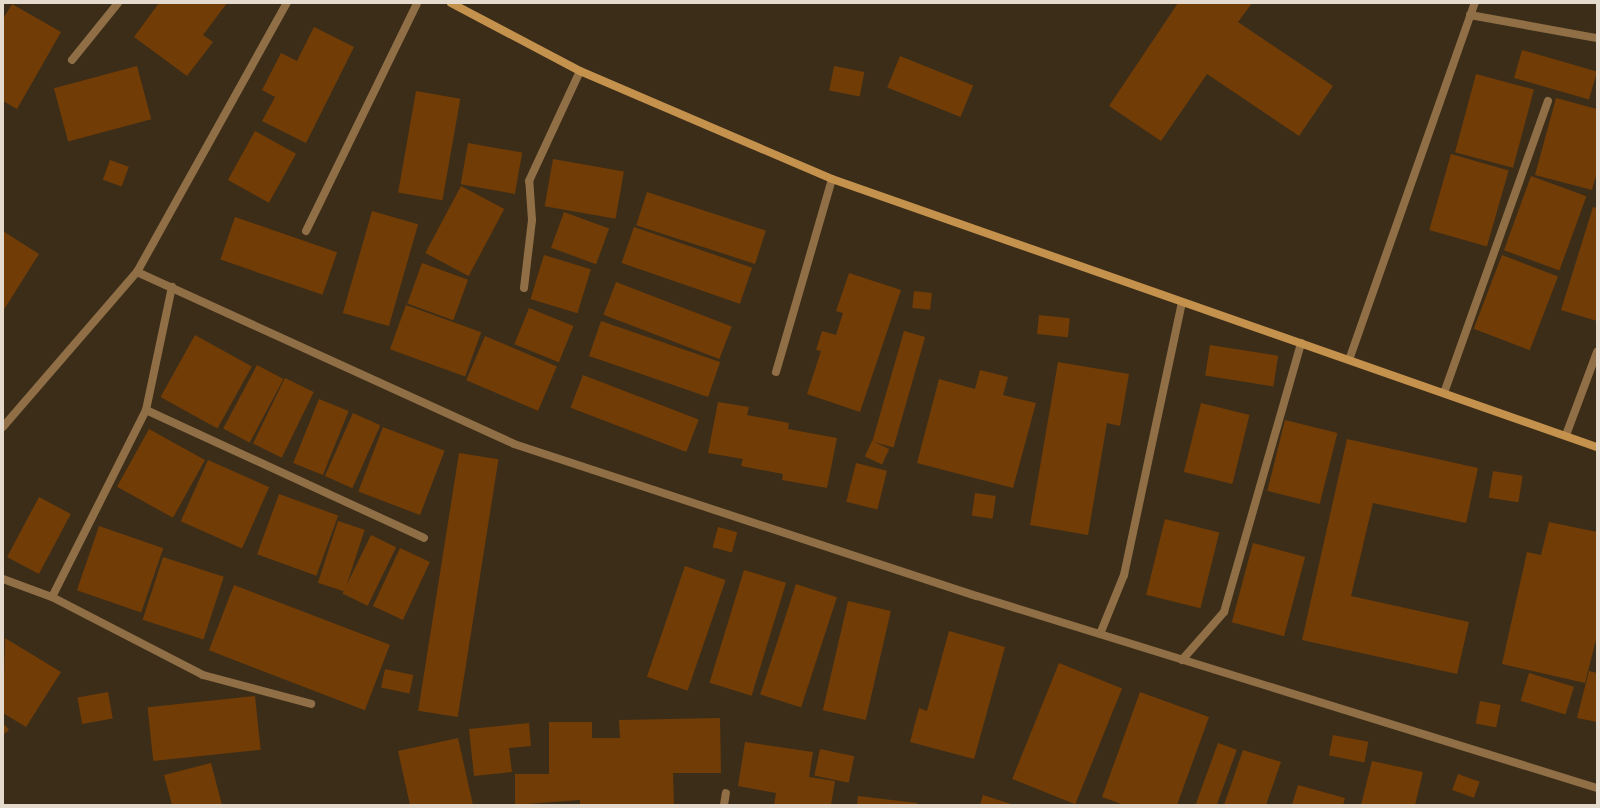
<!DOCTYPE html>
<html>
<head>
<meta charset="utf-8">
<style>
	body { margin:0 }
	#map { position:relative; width:1600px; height:808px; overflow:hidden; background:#3c2d19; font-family:Bitter,serif }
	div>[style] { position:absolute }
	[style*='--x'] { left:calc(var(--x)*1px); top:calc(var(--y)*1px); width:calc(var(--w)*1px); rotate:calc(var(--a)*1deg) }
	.building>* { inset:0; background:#713c06; transform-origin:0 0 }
	.lane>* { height:8px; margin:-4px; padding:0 4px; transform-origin:4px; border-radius:4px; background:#906f46 }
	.street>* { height:8px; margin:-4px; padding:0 4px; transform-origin:4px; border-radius:4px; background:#906f46 }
	.secondary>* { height:8px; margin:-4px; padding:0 4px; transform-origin:4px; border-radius:4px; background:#c5924e }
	span { translate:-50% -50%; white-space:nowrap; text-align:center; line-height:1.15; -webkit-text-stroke:3px #1e170e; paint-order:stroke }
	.frame { position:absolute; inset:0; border:4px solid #e4dace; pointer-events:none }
</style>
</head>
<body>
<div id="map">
	<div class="building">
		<div style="clip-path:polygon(159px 3px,227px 3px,203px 35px,213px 42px,187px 76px,134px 37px)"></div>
		<div style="clip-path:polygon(1178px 3px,1252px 3px,1238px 22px,1333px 86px,1299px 136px,1207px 74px,1161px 141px,1109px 106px)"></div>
		<div style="clip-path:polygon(12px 4px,61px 32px,17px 109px,3px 101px,3px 19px)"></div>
		<div style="clip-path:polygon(314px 27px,354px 47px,306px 143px,262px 121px,275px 97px,262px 90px,281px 53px,297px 61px)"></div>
		<div style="left:1522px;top:50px;width:78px;height:29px;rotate:16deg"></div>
		<div style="left:900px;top:56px;width:79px;height:34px;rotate:22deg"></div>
		<div style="left:137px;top:66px;width:55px;height:86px;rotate:75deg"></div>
		<div style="left:834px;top:66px;width:31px;height:25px;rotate:11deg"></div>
		<div style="left:1476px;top:74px;width:60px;height:81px;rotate:15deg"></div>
		<div style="left:416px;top:91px;width:45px;height:103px;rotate:10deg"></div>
		<div style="clip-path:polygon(1556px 98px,1597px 109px,1597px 172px,1592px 190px,1535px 175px)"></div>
		<div style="left:255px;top:131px;width:47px;height:56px;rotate:29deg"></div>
		<div style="left:468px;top:143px;width:55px;height:42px;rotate:10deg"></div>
		<div style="left:1451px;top:154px;width:60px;height:79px;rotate:16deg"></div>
		<div style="left:553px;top:159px;width:72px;height:48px;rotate:10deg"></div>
		<div style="left:110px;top:160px;width:20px;height:21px;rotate:20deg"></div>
		<div style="left:1531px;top:176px;width:59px;height:79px;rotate:20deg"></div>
		<div style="left:461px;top:186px;width:49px;height:76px;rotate:28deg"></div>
		<div style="left:647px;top:192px;width:125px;height:35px;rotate:18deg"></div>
		<div style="clip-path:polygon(1593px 207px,1597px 208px,1597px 321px,1561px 310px)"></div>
		<div style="left:372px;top:211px;width:48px;height:106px;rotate:16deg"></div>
		<div style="left:564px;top:212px;width:48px;height:38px;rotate:20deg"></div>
		<div style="left:235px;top:217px;width:108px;height:45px;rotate:19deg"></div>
		<div style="left:634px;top:227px;width:125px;height:38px;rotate:19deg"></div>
		<div style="clip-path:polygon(3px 231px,39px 254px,3px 311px)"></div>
		<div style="left:544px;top:255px;width:49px;height:46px;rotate:17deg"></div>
		<div style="left:1502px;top:255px;width:60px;height:79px;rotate:21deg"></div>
		<div style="left:422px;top:263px;width:49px;height:43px;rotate:20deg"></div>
		<div style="clip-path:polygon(849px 273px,901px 290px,860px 412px,807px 394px,821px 351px,816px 350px,822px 331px,836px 335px,843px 313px,836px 311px)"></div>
		<div style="left:616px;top:282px;width:124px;height:35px;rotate:21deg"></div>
		<div style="left:914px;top:291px;width:18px;height:17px;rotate:6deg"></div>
		<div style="left:406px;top:305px;width:80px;height:47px;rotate:20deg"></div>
		<div style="left:529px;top:308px;width:48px;height:39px;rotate:22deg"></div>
		<div style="left:1039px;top:315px;width:31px;height:19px;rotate:6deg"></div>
		<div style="left:601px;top:321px;width:126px;height:37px;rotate:19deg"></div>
		<div style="left:904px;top:331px;width:22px;height:115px;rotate:16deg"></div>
		<div style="left:195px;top:335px;width:65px;height:71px;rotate:29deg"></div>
		<div style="left:485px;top:336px;width:78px;height:48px;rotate:23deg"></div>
		<div style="left:1210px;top:345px;width:69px;height:31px;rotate:9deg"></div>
		<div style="clip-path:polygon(1058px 362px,1129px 374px,1120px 426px,1107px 423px,1088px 535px,1030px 525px)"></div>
		<div style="left:257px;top:365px;width:30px;height:72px;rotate:28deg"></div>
		<div style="clip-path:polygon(980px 370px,1008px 377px,1003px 395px,1036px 403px,1013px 488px,917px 463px,939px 379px,975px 389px)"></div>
		<div style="left:583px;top:375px;width:124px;height:35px;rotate:21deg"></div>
		<div style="left:285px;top:378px;width:32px;height:73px;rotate:26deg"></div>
		<div style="left:319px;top:399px;width:32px;height:69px;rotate:22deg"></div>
		<div style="clip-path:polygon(718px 402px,749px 407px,747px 415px,789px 423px,788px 429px,837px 438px,827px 488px,782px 480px,783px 474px,741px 466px,743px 459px,708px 453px)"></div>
		<div style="left:1201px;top:403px;width:50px;height:71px;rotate:14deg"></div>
		<div style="left:353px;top:413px;width:30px;height:69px;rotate:24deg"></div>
		<div style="left:1285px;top:420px;width:54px;height:73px;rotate:14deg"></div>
		<div style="left:383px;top:427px;width:66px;height:69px;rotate:21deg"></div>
		<div style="left:149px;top:429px;width:64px;height:66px;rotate:29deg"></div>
		<div style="clip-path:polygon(1347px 439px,1478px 468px,1466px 523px,1373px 503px,1351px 596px,1469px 622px,1457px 674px,1302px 640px)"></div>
		<div style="left:872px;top:441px;width:19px;height:17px;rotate:25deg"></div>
		<div style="left:459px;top:453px;width:40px;height:261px;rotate:9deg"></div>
		<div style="left:208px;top:460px;width:67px;height:67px;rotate:24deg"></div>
		<div style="left:856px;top:463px;width:32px;height:40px;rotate:14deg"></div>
		<div style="left:1493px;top:471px;width:30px;height:27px;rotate:9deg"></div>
		<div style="left:975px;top:493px;width:21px;height:23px;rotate:8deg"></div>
		<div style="left:279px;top:494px;width:63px;height:64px;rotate:20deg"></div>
		<div style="left:39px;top:497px;width:36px;height:68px;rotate:28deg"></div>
		<div style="left:1165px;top:519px;width:56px;height:78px;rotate:14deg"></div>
		<div style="left:338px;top:521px;width:28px;height:65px;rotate:18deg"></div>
		<div style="clip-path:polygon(1549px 522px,1597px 532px,1597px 636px,1585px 683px,1502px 664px,1527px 552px,1541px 555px)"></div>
		<div style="left:99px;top:526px;width:68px;height:68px;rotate:19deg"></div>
		<div style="left:718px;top:527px;width:20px;height:21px;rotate:15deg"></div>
		<div style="left:371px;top:535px;width:28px;height:65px;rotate:26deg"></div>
		<div style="left:1253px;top:543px;width:54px;height:82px;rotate:15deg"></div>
		<div style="left:400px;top:548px;width:33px;height:64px;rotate:25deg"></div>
		<div style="left:163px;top:557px;width:64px;height:66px;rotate:18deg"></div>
		<div style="left:685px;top:566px;width:43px;height:117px;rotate:19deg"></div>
		<div style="left:744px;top:570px;width:44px;height:118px;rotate:17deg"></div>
		<div style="left:796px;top:584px;width:43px;height:116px;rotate:18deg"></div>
		<div style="left:234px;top:585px;width:167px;height:70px;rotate:21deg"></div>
		<div style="left:848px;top:601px;width:44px;height:112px;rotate:13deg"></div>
		<div style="clip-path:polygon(949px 631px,1005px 647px,974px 759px,910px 742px,919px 708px,927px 711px)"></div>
		<div style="clip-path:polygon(5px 638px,61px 672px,26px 727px,3px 713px)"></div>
		<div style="left:1059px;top:663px;width:68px;height:125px;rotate:22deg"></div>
		<div style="left:385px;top:669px;width:29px;height:19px;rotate:12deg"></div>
		<div style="clip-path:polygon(1589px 671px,1597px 673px,1597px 722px,1577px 718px)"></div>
		<div style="left:1529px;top:673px;width:47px;height:29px;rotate:17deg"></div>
		<div style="left:108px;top:692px;width:27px;height:31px;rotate:80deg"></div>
		<div style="clip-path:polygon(1140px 692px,1209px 717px,1177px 805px,1124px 805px,1102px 797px)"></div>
		<div style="left:255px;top:696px;width:54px;height:108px;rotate:84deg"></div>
		<div style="left:1480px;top:701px;width:21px;height:23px;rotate:11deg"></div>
		<div style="clip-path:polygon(720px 718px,721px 773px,673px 773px,674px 805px,580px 805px,580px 800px,515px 805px,515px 774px,549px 774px,549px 722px,592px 722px,592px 738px,620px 738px,619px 720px)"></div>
		<div style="clip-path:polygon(3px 723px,9px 730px,3px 735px)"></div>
		<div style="clip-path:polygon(529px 723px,531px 746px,509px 748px,512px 772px,474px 776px,469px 729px)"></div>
		<div style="left:1333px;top:735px;width:36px;height:21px;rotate:11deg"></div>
		<div style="clip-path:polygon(458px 738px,473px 805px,410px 805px,398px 751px)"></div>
		<div style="clip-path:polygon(745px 742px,813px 752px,809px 777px,835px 781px,831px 805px,774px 805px,776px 793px,738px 786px)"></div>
		<div style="left:1218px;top:743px;width:20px;height:67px;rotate:20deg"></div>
		<div style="left:820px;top:749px;width:35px;height:27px;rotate:12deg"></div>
		<div style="clip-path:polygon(1243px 750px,1281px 762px,1266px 805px,1224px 805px)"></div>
		<div style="clip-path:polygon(1372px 761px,1423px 772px,1415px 805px,1361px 805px)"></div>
		<div style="clip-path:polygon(211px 763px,222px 805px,172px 805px,164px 775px)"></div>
		<div style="left:1458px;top:774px;width:23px;height:17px;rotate:20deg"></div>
		<div style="clip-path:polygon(1298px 785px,1345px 798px,1343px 805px,1292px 805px)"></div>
		<div style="clip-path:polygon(983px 795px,1014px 805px,980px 805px)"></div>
		<div style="clip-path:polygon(858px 796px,917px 803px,917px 805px,857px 805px)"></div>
	</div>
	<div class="lane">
		<div style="--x:72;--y:60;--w:73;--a:-51.1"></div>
		<div style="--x:306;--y:231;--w:254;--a:-64"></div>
		<div style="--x:524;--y:288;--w:68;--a:-83.3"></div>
		<div style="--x:532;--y:220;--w:39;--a:-94"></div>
		<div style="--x:529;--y:181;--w:121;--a:-65.1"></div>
		<div style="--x:776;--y:372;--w:201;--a:-73.8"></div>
		<div style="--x:1444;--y:393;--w:310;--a:-70.4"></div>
		<div style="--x:146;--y:410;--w:306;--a:24.7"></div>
		<div style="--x:1566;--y:435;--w:89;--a:-69.5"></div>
		<div style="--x:3;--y:579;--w:52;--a:20.2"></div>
		<div style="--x:52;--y:597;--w:170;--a:27.3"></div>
		<div style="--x:203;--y:675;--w:112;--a:15"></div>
		<div style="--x:52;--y:597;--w:209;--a:-63.3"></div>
		<div style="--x:146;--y:410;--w:126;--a:-78.1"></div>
		<div style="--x:1100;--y:634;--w:64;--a:-67.9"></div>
		<div style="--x:1124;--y:575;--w:279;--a:-78"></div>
		<div style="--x:1182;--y:660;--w:64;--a:-48.8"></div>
		<div style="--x:1224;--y:612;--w:280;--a:-74"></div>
		<div style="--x:724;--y:805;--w:12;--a:-81"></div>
	</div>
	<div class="street">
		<div style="--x:1470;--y:15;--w:129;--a:10.3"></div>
		<div style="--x:137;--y:272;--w:414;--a:24.5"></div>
		<div style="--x:514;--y:444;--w:487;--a:18.2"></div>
		<div style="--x:977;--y:596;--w:649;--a:17.21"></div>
		<div style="--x:1349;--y:360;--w:379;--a:-70.6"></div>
		<div style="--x:3;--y:427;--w:205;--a:-49.2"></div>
		<div style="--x:137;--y:272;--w:308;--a:-60.9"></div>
	</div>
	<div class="secondary">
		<div style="--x:451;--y:3;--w:146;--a:27.8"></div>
		<div style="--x:580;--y:71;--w:274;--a:23.2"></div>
		<div style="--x:832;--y:179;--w:811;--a:19.31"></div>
	</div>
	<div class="frame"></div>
</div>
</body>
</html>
